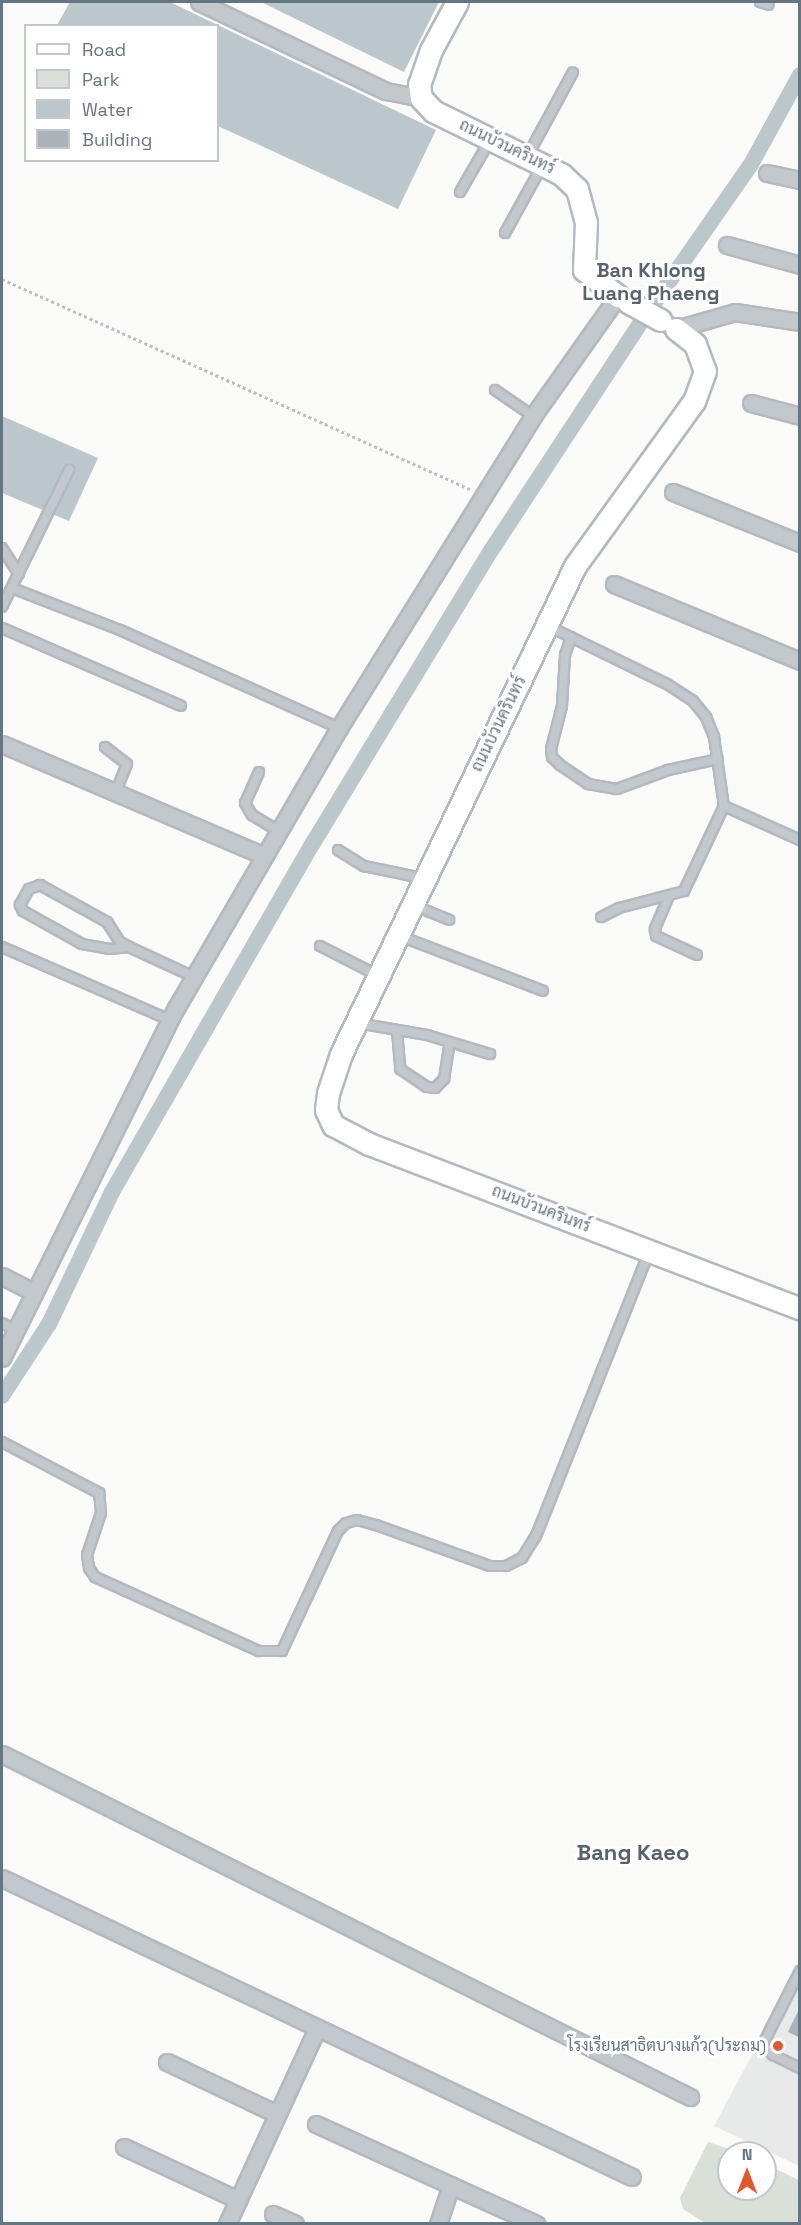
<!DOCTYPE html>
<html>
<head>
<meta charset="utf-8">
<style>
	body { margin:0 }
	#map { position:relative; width:801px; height:2225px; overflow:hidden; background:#fafaf8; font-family:"Space Grotesk",Sarabun,sans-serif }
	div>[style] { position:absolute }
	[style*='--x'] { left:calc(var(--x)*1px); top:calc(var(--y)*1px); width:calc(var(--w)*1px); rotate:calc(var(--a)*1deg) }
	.built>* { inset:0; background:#e8e9e9 }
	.green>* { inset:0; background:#dadfd7 }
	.water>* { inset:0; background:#bbc7cb }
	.canal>* { height:16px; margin:-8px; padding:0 8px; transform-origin:8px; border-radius:8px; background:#bbc7cb }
	.building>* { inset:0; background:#aab3b9 }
	.path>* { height:3px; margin-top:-1.5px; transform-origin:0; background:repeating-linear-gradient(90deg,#bbbfc2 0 3px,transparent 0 6px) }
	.roads { filter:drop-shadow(2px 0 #b3babf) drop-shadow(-2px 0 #b3babf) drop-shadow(0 2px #b3babf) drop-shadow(0 -2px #b3babf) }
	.lane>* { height:8px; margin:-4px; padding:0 4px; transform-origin:4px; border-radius:4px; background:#c3c8cc }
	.street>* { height:15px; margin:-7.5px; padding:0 7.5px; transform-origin:7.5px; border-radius:7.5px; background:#c3c8cc }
	.secondary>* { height:21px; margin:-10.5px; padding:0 10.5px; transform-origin:10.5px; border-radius:10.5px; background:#fff }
	.dots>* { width:16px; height:16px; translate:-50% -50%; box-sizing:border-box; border:3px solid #fff; border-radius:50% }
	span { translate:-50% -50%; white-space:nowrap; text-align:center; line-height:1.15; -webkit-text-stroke:6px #fff; paint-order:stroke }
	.street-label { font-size:16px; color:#657683 }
	.poi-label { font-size:16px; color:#657683 }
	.right { translate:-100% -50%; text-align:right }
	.quarter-label { font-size:20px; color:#57646e; font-weight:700 }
	.district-label { font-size:22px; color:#57646e; font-weight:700 }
	.frame { position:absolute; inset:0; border:3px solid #657683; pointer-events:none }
	.legend { position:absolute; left:24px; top:24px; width:195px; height:138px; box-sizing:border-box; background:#fff; border:2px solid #c1c8cd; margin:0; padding:8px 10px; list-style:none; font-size:18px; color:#657683 }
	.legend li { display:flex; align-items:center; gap:12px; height:30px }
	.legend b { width:30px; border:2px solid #c1c8cd }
	.north { position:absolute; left:717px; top:2141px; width:60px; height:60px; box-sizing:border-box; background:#fff; border:2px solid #c1c8cd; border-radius:50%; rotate:0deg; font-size:16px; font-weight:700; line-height:24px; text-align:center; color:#657683 }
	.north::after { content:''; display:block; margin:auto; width:21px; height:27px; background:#e4572e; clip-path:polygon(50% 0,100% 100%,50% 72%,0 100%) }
</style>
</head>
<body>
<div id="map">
	<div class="built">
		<div style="clip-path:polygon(799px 1967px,799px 2166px,714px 2126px)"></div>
	</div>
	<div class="green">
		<div style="clip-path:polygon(708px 2142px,741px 2153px,729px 2153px,729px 2189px,765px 2189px,765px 2164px,799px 2180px,799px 2223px,705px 2223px,683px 2209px,680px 2198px)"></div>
	</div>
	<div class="water">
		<div style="clip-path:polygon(70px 2px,170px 2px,436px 130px,398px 209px,218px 126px,218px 26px,57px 25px)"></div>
		<div style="clip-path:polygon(261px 2px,439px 2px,404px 72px)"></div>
		<div style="clip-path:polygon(2px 416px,98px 458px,69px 521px,2px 493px)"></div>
	</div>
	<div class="canal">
		<div style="--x:2;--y:1396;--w:86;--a:-56.9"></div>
		<div style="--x:49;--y:1324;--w:146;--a:-64.5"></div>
		<div style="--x:112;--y:1192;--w:403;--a:-60.1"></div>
		<div style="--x:313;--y:843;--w:344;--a:-58.7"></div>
		<div style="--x:492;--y:549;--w:272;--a:-56.7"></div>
		<div style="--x:641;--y:322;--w:190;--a:-55.1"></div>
		<div style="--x:750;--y:166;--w:104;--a:-61.2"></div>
	</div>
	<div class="building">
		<div style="clip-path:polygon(800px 2007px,800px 2038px,788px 2032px)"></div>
	</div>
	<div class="path">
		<div style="--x:2;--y:279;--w:513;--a:24.17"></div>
	</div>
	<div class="roads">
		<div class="lane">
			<div style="--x:760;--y:2;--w:9;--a:18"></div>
			<div style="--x:528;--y:155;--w:94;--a:-61.5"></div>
			<div style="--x:460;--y:192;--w:58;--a:-59.9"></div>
			<div style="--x:505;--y:233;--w:77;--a:-61.1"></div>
			<div style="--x:495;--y:390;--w:46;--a:34.4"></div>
			<div style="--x:2;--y:548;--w:31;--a:57"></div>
			<div style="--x:12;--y:588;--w:116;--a:21.3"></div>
			<div style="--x:120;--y:630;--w:240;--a:24.1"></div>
			<div style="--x:2;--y:607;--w:153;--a:-63.9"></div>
			<div style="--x:548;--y:626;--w:132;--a:26"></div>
			<div style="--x:667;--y:684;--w:31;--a:33"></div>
			<div style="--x:693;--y:701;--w:21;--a:51"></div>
			<div style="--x:706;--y:717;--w:22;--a:68"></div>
			<div style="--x:714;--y:737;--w:70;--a:81.8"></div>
			<div style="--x:724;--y:806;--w:94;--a:115.2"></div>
			<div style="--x:684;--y:891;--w:67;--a:165.3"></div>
			<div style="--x:619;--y:908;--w:20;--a:153"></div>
			<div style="--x:2;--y:628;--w:195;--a:23.5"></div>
			<div style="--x:571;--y:637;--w:19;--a:108"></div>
			<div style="--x:565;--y:655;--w:51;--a:93.4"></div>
			<div style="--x:562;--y:706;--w:44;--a:104.3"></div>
			<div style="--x:551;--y:749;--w:8;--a:83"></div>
			<div style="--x:552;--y:757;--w:11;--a:45"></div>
			<div style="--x:560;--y:765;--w:34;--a:34"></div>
			<div style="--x:588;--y:784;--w:29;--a:10"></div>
			<div style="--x:617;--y:789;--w:54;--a:-20.4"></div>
			<div style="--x:668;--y:770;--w:51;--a:-12.4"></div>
			<div style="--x:105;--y:747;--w:28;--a:38"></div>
			<div style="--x:127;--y:764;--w:31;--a:112"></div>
			<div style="--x:259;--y:772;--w:34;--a:114"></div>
			<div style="--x:245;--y:803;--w:14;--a:60"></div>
			<div style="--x:252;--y:815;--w:31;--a:31"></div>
			<div style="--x:724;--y:806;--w:83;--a:24.1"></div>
			<div style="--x:338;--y:850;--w:31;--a:32"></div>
			<div style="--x:364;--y:866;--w:59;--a:11.7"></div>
			<div style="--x:668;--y:898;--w:34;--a:113"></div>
			<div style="--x:655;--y:929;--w:7;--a:82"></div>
			<div style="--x:656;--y:936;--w:45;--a:24.9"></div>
			<div style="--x:415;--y:906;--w:37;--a:22"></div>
			<div style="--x:400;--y:936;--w:153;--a:21"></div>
			<div style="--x:320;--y:946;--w:64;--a:27"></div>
			<div style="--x:2;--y:947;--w:183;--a:23.5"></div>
			<div style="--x:129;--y:947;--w:19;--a:174"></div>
			<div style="--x:110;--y:949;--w:28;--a:-170"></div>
			<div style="--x:82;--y:944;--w:68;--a:-150.8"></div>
			<div style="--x:23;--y:911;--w:7;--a:-117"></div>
			<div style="--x:20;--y:905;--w:18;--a:-61"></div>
			<div style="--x:29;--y:889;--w:12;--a:-20"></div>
			<div style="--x:40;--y:885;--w:77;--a:28.9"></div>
			<div style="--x:107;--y:922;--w:24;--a:57"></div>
			<div style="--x:120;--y:942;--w:10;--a:29"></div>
			<div style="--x:129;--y:947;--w:72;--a:24.8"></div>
			<div style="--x:357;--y:1023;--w:71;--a:9.7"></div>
			<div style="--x:427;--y:1035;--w:66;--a:16.8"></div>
			<div style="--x:397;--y:1031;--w:38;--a:85"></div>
			<div style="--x:400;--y:1069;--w:32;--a:34"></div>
			<div style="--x:427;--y:1087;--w:8;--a:7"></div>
			<div style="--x:435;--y:1088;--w:13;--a:-45"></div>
			<div style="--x:444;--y:1079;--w:37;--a:-81"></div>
			<div style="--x:2;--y:1323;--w:15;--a:28"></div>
			<div style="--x:2;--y:1442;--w:110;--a:27.7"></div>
			<div style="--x:99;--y:1493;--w:20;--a:84"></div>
			<div style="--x:101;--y:1513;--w:44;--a:108.4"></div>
			<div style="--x:87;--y:1555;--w:13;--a:81"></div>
			<div style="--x:89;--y:1568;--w:11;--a:56"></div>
			<div style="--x:95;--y:1577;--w:180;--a:24.3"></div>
			<div style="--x:259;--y:1651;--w:23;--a:0"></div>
			<div style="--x:282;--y:1651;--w:132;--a:-65"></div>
			<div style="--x:338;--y:1531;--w:11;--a:-45"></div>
			<div style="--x:346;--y:1523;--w:11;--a:-15"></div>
			<div style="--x:357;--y:1520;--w:20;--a:15"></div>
			<div style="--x:376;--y:1525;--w:121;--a:19.8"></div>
			<div style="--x:490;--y:1566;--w:16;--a:0"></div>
			<div style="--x:506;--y:1566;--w:18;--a:-27"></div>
			<div style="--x:522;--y:1558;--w:26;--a:-58"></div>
			<div style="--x:536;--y:1536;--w:306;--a:-68.3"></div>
			<div style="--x:800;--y:1971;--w:82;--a:116.9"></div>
			<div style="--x:763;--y:2044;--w:15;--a:48"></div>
			<div style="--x:773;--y:2055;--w:30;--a:26"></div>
		</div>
		<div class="street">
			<div style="--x:199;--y:2;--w:207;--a:25.5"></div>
			<div style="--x:386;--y:91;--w:36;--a:11"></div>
			<div style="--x:767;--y:173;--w:34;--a:12"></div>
			<div style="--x:727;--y:245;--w:76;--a:15.3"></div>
			<div style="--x:669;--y:325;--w:8;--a:30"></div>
			<div style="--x:676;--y:329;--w:61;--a:-16.1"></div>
			<div style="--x:735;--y:312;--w:66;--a:8.7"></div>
			<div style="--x:751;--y:403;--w:51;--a:14.9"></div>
			<div style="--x:673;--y:492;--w:137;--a:21.9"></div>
			<div style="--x:614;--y:584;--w:201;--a:22.5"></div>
			<div style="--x:2;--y:744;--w:285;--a:23.1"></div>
			<div style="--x:2;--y:1276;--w:36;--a:27"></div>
			<div style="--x:2;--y:1358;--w:391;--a:-63.6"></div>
			<div style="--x:176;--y:1008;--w:324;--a:-59.8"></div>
			<div style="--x:339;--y:728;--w:367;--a:-58.1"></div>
			<div style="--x:533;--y:416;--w:147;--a:-54.7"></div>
			<div style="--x:618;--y:296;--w:9;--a:32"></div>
			<div style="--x:2;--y:1754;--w:769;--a:26.5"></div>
			<div style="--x:2;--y:1878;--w:697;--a:25.39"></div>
			<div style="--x:167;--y:2062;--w:122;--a:25.3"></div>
			<div style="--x:316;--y:2124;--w:242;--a:24.4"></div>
			<div style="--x:124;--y:2147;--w:126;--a:24.9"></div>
			<div style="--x:273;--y:2214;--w:24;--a:24"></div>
			<div style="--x:227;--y:2224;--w:216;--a:-65.3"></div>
			<div style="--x:438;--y:2224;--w:41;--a:-71.6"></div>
		</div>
		<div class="secondary">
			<div style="--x:457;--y:2;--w:55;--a:118.4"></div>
			<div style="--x:431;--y:50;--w:36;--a:109"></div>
			<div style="--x:419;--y:84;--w:14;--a:82"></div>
			<div style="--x:421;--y:98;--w:18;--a:47"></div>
			<div style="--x:433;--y:111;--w:143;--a:26.2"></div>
			<div style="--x:561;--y:174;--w:22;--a:43"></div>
			<div style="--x:577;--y:189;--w:34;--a:75"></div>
			<div style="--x:586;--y:222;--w:48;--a:92.4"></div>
			<div style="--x:584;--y:270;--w:43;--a:37.4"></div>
			<div style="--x:628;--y:302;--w:37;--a:29"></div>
			<div style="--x:676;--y:329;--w:24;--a:38"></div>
			<div style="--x:695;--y:344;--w:29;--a:70"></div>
			<div style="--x:705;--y:371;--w:32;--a:110"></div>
			<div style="--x:694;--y:401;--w:203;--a:125.8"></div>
			<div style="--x:575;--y:566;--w:541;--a:115.62"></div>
			<div style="--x:341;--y:1054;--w:41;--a:108.4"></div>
			<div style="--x:328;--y:1093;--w:17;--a:97"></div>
			<div style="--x:326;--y:1110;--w:17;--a:65"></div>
			<div style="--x:333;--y:1125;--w:41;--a:27.8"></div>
			<div style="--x:369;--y:1144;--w:462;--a:20.9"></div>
		</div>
	</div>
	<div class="dots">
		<div style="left:778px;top:2046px;background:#e4572e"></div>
	</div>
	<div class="street-label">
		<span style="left:507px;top:147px;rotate:26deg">ถนนบัวนครินทร์</span>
		<span style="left:499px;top:724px;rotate:-64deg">ถนนบัวนครินทร์</span>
		<span style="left:541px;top:1209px;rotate:21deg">ถนนบัวนครินทร์</span>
	</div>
	<div class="poi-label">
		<span class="right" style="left:766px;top:2046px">โรงเรียนสาธิตบางแก้ว(ประถม)</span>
	</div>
	<div class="quarter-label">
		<span style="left:651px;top:282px">Ban Khlong<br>Luang Phaeng</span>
	</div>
	<div class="district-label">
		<span style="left:633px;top:1853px">Bang Kaeo</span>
	</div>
	<div class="frame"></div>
	<ul class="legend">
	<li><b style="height:8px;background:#fff"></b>Road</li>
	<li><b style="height:16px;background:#dadfd7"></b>Park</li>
	<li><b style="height:16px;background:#bbc7cb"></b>Water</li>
	<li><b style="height:16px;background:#aab3b9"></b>Building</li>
	</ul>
	<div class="north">N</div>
</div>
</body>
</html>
